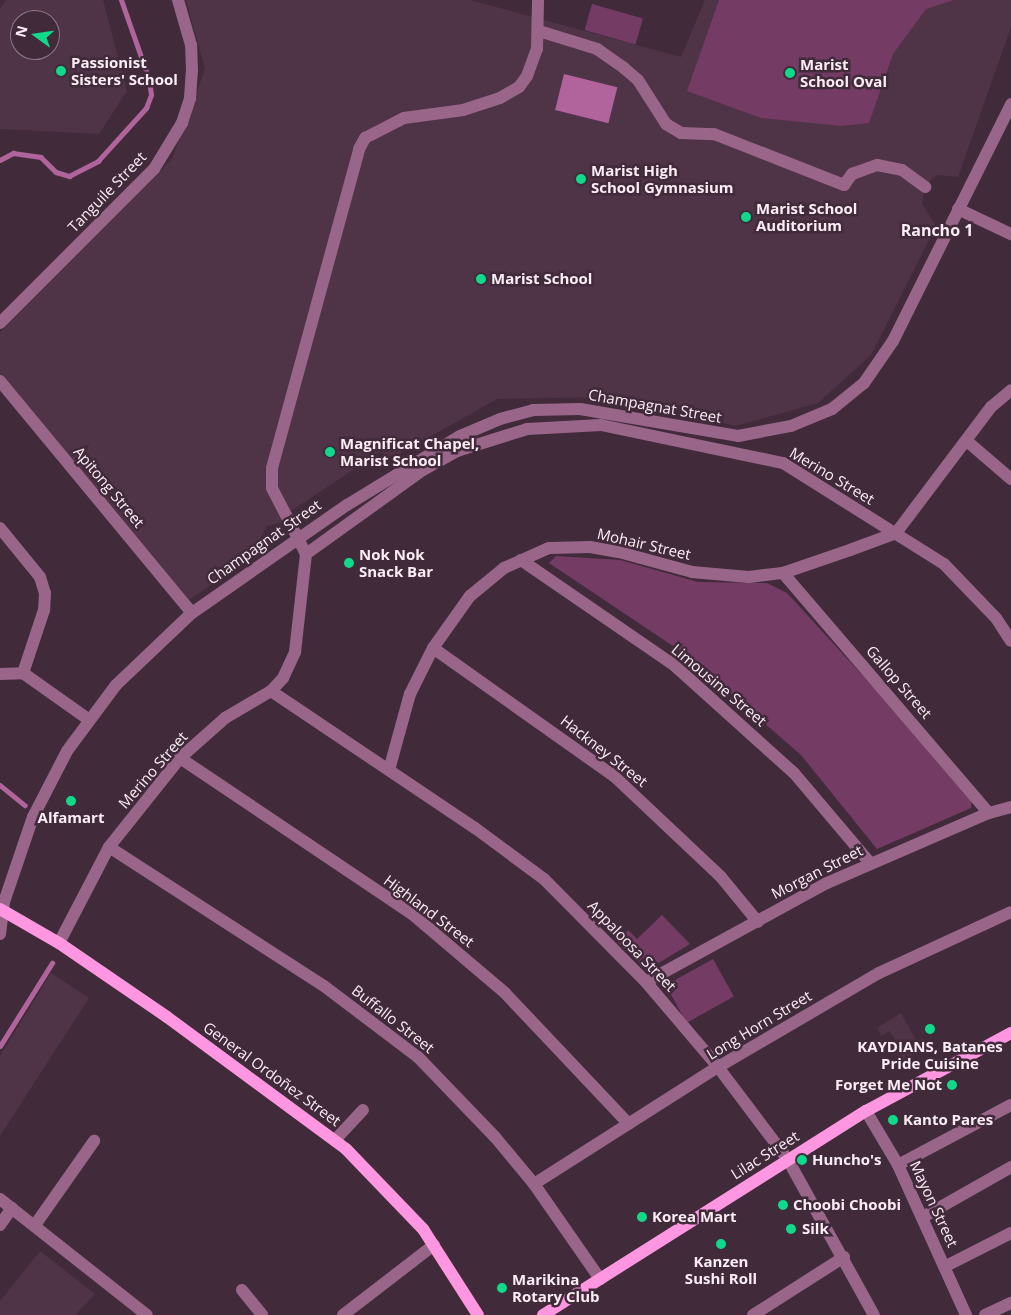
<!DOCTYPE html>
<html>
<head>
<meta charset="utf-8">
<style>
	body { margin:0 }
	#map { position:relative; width:1011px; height:1315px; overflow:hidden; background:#412b3b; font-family:"Open Sans",sans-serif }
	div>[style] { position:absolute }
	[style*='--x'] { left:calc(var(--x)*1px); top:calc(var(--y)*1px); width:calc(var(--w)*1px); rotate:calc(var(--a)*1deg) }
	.built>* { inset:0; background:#4f3347 }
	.green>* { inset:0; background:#743b65; transform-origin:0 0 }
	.water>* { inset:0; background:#b1649c; transform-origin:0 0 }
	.stream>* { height:4.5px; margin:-2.25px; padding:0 2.25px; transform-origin:2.25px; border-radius:2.25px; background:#b1649c }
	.minor>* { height:12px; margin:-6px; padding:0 6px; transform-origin:6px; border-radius:6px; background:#99668a }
	.major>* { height:12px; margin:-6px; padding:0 6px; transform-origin:6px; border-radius:6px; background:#fe96e1 }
	.dots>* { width:14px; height:14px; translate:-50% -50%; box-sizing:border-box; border:2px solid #412b3b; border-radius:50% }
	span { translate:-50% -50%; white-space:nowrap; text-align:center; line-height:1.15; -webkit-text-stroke:5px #412b3b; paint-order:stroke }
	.poi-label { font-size:15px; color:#fbecf6; font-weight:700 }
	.left { translate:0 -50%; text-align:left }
	.right { translate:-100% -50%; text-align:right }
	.street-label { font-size:15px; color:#fbecf6 }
	.neighbourhood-label { font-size:16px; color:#fbecf6; font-weight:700 }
	.north { position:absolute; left:10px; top:10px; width:50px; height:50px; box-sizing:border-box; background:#412b3b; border:1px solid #8b7886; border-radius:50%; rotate:284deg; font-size:14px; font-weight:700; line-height:20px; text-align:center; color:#fbecf6 }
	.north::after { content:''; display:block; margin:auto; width:18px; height:22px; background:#10d98a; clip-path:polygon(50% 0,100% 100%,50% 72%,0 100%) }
</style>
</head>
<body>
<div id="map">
	<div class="built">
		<div style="clip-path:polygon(evenodd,6px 0,103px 0,127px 91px,99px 134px,0 129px,0 9px,6px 0,20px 20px,50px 20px,50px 50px,20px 50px,20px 20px)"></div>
		<div style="clip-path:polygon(186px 0,470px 0,681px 57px,705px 0,1011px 0,1011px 27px,958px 177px,936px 175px,925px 187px,922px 204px,936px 226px,871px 355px,818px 403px,736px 426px,614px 397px,497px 399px,390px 459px,380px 452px,291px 511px,299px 525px,289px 532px,283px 522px,267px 526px,261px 537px,263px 549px,189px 600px,0 374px,0 332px,172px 159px,205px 69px)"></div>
		<div style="clip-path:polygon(51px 973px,89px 998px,0 1136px,0 1056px)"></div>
		<div style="clip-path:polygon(901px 1013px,917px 1042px,922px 1038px,927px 1047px,903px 1061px,898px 1053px,901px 1050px,890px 1031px,881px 1036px,877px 1028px)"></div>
		<div style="clip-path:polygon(40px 1251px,95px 1294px,75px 1315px,0 1315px,0 1301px)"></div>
	</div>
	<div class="green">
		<div style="clip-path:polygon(719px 0,954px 0,926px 9px,893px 54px,869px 123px,841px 126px,761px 118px,687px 91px)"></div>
		<div style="left:592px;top:4px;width:53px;height:27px;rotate:16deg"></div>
		<div style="clip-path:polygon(556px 556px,620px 560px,698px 582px,767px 583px,787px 593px,972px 795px,971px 808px,877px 849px,801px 755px,685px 654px,549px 563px)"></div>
		<div style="clip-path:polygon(662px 915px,690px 944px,647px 970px,618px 942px,628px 930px,637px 939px)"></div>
		<div style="left:713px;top:959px;width:43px;height:54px;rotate:61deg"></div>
	</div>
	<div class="water">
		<div style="left:564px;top:74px;width:55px;height:37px;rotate:14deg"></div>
	</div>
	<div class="stream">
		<div style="--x:0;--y:160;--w:15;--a:-28"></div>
		<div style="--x:13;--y:153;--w:28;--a:8"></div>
		<div style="--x:41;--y:157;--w:21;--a:45"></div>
		<div style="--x:56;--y:172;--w:14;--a:17"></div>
		<div style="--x:69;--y:176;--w:33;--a:-27"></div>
		<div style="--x:98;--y:161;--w:72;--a:-47.8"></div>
		<div style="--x:146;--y:108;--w:14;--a:-69"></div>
		<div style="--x:151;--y:95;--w:15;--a:-98"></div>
		<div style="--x:149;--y:80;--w:85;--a:-109.3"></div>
		<div style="--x:0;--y:785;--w:32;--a:39"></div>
		<div style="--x:0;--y:1046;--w:98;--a:-57.9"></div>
	</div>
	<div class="minor">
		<div style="--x:539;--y:31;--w:61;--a:17.2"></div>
		<div style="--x:597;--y:49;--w:33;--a:35"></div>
		<div style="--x:624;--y:68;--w:18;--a:41"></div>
		<div style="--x:638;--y:80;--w:52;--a:57.5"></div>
		<div style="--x:666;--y:124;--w:17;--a:31"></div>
		<div style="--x:681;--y:133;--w:33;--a:2"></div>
		<div style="--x:714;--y:134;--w:140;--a:21.4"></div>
		<div style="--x:844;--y:185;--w:14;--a:-54"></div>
		<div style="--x:852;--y:174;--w:27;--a:-20"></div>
		<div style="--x:877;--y:165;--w:25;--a:11"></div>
		<div style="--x:902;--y:170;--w:29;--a:36"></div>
		<div style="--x:958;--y:209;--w:59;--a:25.3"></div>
		<div style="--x:0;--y:323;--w:218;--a:-45"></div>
		<div style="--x:154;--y:169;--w:54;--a:-58.7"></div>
		<div style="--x:182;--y:123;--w:26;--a:-72"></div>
		<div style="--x:190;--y:98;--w:27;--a:-86"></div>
		<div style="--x:192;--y:71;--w:26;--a:-92"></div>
		<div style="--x:191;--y:45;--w:47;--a:-106.1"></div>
		<div style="--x:0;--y:381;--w:301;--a:50.4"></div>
		<div style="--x:968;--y:442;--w:57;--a:40.7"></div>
		<div style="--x:0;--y:528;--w:63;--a:50.8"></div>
		<div style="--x:40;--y:577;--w:17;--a:73"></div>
		<div style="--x:45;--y:593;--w:17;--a:93"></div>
		<div style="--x:44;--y:610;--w:66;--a:108.4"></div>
		<div style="--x:306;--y:554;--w:144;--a:-35.7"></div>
		<div style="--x:423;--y:470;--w:39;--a:-29"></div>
		<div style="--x:457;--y:451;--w:73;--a:-17.4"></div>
		<div style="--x:527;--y:429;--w:74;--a:-3.1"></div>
		<div style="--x:601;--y:425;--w:186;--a:11.8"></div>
		<div style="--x:783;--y:463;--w:190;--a:32.1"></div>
		<div style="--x:944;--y:564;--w:75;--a:46.1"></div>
		<div style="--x:996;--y:618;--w:27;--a:57"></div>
		<div style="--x:521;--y:560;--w:187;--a:34.5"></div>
		<div style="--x:675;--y:666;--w:160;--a:42"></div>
		<div style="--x:794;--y:773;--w:118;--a:49.8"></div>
		<div style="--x:783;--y:573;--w:316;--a:49.4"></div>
		<div style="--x:433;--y:648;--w:223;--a:35.3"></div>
		<div style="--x:615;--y:777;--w:146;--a:43.3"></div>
		<div style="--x:721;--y:877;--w:58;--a:50.6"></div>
		<div style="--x:0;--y:674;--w:23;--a:-2"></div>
		<div style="--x:23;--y:673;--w:80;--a:35.3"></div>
		<div style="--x:271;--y:691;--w:246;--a:33.9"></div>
		<div style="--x:475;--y:828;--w:86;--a:36.5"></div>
		<div style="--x:544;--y:879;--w:145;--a:45.3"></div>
		<div style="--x:646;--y:982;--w:111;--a:49.7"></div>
		<div style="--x:718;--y:1067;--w:116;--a:53"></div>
		<div style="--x:788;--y:1160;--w:177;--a:61"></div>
		<div style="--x:180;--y:758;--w:280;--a:33.9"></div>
		<div style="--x:412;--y:914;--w:122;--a:40.3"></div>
		<div style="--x:505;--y:993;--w:180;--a:46.6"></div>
		<div style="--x:389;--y:770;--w:79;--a:-74.6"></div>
		<div style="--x:410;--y:694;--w:51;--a:-63.4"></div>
		<div style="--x:433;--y:648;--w:64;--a:-54.6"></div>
		<div style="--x:470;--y:596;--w:44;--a:-39.5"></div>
		<div style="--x:504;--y:568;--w:49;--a:-24"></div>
		<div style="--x:549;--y:548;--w:41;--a:-1.4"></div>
		<div style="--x:590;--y:547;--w:29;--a:10"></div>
		<div style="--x:619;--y:552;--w:76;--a:15.3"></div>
		<div style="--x:692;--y:572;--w:57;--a:5"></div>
		<div style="--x:749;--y:577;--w:34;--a:-7"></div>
		<div style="--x:783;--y:573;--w:71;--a:-18.9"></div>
		<div style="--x:850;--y:550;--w:49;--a:-20.3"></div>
		<div style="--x:896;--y:533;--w:158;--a:-53"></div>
		<div style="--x:991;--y:407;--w:26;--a:-40"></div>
		<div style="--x:109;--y:847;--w:256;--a:32.9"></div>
		<div style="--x:324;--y:986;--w:118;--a:37.1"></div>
		<div style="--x:418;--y:1057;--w:111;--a:46.1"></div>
		<div style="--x:495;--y:1137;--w:61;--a:50.3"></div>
		<div style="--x:534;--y:1184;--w:116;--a:55.2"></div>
		<div style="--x:0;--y:934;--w:32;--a:-83"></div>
		<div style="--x:4;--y:902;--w:90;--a:-71.2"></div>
		<div style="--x:33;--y:817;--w:74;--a:-62.7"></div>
		<div style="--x:67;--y:751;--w:82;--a:-53.4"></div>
		<div style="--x:116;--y:685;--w:105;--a:-43.5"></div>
		<div style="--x:192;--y:613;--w:189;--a:-34.9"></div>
		<div style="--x:347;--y:505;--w:132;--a:-31.4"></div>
		<div style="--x:460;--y:436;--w:43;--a:-23"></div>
		<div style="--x:500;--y:419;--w:34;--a:-15"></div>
		<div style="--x:533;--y:410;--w:47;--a:-1.2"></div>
		<div style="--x:580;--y:409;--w:160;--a:9.7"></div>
		<div style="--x:738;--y:436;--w:54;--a:-10.7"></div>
		<div style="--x:791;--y:426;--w:44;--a:-22.5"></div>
		<div style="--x:832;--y:409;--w:41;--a:-39.1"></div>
		<div style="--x:864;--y:383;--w:51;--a:-55.4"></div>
		<div style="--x:893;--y:341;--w:265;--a:-63.5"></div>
		<div style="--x:59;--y:943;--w:108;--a:-62.5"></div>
		<div style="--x:109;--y:847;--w:114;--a:-51.4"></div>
		<div style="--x:180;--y:758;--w:60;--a:-41.6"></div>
		<div style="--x:225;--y:718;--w:53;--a:-30.4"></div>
		<div style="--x:271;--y:691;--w:18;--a:-47"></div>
		<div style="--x:283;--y:678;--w:29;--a:-65"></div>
		<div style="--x:295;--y:652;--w:99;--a:-83.6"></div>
		<div style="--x:306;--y:554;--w:74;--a:-117.3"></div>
		<div style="--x:272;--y:488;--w:20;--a:-90"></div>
		<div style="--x:272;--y:468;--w:331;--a:-74.7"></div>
		<div style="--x:359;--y:149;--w:13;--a:-61"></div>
		<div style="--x:365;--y:138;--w:44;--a:-27.1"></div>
		<div style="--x:404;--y:118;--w:60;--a:-7.7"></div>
		<div style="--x:463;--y:110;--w:39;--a:-18"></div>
		<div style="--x:500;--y:98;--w:22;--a:-30"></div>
		<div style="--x:519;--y:87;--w:14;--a:-54"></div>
		<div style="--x:527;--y:76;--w:29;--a:-70"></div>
		<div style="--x:537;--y:49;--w:49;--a:-88.8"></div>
		<div style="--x:646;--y:982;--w:206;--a:-28.7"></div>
		<div style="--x:827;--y:883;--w:176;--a:-23.4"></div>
		<div style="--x:989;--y:813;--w:23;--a:-15"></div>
		<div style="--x:866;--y:1111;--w:63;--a:59.3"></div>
		<div style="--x:898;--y:1165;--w:165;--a:65.6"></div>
		<div style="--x:335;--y:1140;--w:41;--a:-47"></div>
		<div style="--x:898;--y:1165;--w:128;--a:-28"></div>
		<div style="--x:534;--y:1184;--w:218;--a:-32.5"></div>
		<div style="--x:718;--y:1067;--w:186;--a:-30.3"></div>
		<div style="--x:879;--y:973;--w:145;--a:-24.8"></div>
		<div style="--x:0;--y:1199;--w:187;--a:38.3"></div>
		<div style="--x:923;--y:1217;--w:101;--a:-29.6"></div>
		<div style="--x:0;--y:1225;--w:21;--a:-55"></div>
		<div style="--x:35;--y:1225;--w:103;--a:-54.9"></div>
		<div style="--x:946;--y:1266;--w:73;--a:-26.9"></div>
		<div style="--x:242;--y:1290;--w:32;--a:51"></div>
		<div style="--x:343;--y:1315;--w:115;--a:-37.6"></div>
		<div style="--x:753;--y:1315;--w:108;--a:-32.5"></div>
		<div style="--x:985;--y:1315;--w:29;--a:-25"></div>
	</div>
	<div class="major">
		<div style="--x:0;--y:909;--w:68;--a:30"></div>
		<div style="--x:59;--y:943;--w:131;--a:34.4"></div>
		<div style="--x:167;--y:1017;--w:222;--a:36.4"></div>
		<div style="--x:346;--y:1149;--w:111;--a:46.1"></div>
		<div style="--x:423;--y:1229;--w:102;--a:57.4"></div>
		<div style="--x:543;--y:1315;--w:382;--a:-32.3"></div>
		<div style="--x:866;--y:1111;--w:165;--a:-28.3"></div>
	</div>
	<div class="dots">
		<div style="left:61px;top:71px;background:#10d98a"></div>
		<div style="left:790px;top:73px;background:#10d98a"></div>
		<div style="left:581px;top:179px;background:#10d98a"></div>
		<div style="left:746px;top:217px;background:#10d98a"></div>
		<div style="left:481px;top:279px;background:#10d98a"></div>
		<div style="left:330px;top:452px;background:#10d98a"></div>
		<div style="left:349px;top:563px;background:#10d98a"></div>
		<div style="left:71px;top:801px;background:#10d98a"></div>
		<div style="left:930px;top:1029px;background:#10d98a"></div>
		<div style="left:952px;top:1085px;background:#10d98a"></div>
		<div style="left:893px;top:1120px;background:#10d98a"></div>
		<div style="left:802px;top:1160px;background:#10d98a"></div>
		<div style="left:783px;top:1205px;background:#10d98a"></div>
		<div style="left:642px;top:1217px;background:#10d98a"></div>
		<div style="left:791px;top:1229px;background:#10d98a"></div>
		<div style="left:721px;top:1244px;background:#10d98a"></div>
		<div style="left:502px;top:1288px;background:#10d98a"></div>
	</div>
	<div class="poi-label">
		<span class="left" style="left:71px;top:71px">Passionist<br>Sisters' School</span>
		<span class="left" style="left:800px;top:73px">Marist<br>School Oval</span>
		<span class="left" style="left:591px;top:179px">Marist High<br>School Gymnasium</span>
		<span class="left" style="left:756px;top:217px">Marist School<br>Auditorium</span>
		<span class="left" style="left:491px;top:279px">Marist School</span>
		<span class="left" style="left:340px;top:452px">Magnificat Chapel,<br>Marist School</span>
		<span class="left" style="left:359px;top:563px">Nok Nok<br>Snack Bar</span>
		<span style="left:71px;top:818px">Alfamart</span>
		<span style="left:930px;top:1055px">KAYDIANS, Batanes<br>Pride Cuisine</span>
		<span class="right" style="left:942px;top:1085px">Forget Me Not</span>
		<span class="left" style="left:903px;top:1120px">Kanto Pares</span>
		<span class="left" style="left:812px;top:1160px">Huncho's</span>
		<span class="left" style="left:793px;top:1205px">Choobi Choobi</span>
		<span class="left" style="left:652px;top:1217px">Korea Mart</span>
		<span class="left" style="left:802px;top:1229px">Silk</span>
		<span style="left:721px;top:1270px">Kanzen<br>Sushi Roll</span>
		<span class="left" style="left:512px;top:1288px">Marikina<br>Rotary Club</span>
	</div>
	<div class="street-label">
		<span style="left:107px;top:192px;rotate:-46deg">Tanguile Street</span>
		<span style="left:655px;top:406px;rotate:10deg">Champagnat Street</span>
		<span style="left:832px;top:476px;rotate:31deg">Merino Street</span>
		<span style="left:109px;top:487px;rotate:50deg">Apitong Street</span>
		<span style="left:264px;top:542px;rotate:-35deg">Champagnat Street</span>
		<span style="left:644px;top:544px;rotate:13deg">Mohair Street</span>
		<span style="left:899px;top:682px;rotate:49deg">Gallop Street</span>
		<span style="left:719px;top:685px;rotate:40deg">Limousine Street</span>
		<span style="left:604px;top:751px;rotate:38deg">Hackney Street</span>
		<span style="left:153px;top:770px;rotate:-49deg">Merino Street</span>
		<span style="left:817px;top:872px;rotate:-27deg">Morgan Street</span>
		<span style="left:429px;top:911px;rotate:37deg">Highland Street</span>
		<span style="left:632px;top:946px;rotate:46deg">Appaloosa Street</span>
		<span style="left:393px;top:1019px;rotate:38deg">Buffallo Street</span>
		<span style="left:759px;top:1025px;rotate:-31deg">Long Horn Street</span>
		<span style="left:272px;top:1074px;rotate:36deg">General Ordoñez Street</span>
		<span style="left:765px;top:1155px;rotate:-32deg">Lilac Street</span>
		<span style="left:934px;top:1204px;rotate:65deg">Mayon Street</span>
	</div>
	<div class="neighbourhood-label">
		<span style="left:937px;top:230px">Rancho 1</span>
	</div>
	<div class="north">N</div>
</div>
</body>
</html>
